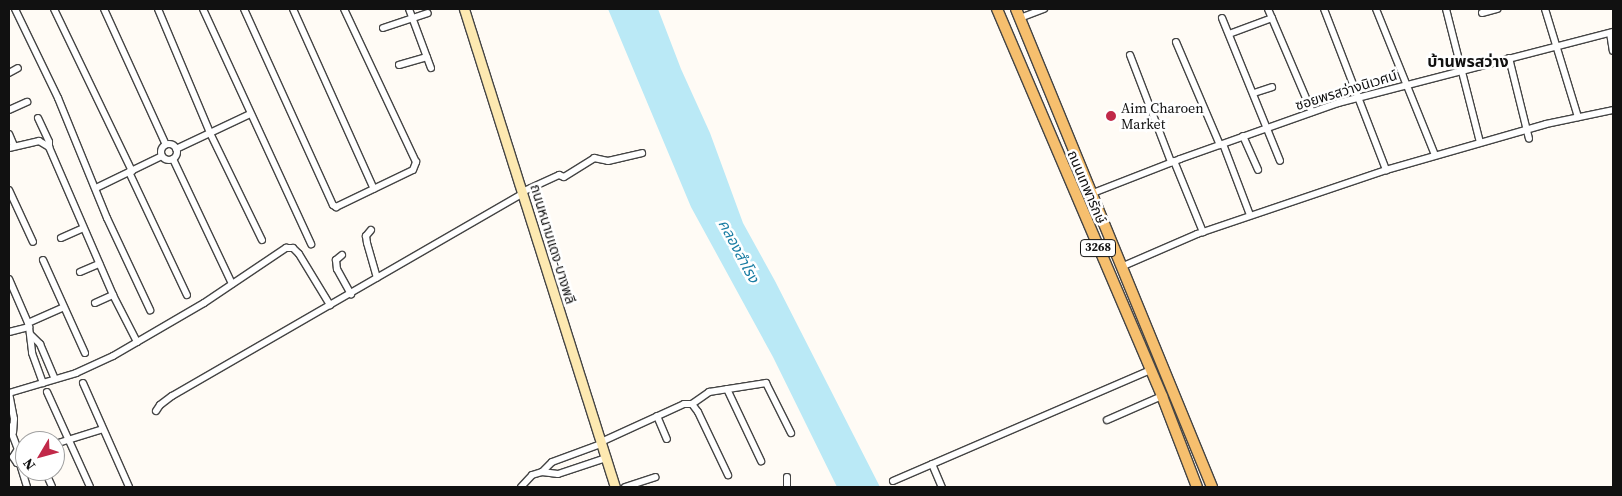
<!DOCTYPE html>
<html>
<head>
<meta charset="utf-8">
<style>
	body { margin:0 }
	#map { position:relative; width:1622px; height:496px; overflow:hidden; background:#fffbf5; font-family:"Source Serif 4","Noto Sans Thai",serif }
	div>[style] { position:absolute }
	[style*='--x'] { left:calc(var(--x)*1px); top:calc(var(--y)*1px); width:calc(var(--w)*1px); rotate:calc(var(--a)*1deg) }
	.water>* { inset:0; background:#bae9f6 }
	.roads { filter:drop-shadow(1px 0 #444) drop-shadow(-1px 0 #444) drop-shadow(0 1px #444) drop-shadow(0 -1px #444) }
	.street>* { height:6px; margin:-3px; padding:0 3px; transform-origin:3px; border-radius:3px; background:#fff }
	.street>.ring { margin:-3px; padding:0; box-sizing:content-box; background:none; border:6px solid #fff; border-radius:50% }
	.secondary>* { height:9px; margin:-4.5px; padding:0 4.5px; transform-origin:4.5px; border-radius:4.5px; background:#fde9b1 }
	.primary>* { height:10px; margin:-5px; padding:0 5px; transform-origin:5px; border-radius:5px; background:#f6bf6e }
	.dots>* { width:14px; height:14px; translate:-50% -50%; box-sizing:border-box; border:2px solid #fff; border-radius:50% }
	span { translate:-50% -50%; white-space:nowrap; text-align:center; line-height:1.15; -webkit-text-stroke:5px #fff; paint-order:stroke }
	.shield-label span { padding:1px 4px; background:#fff; border:1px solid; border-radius:4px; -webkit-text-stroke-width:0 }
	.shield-label { font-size:12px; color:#111; font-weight:700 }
	.street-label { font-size:14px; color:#111 }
	.poi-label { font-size:14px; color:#111 }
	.left { translate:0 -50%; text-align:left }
	.water-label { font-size:15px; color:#1a7da3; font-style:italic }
	.quarter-label { font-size:16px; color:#111; font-weight:700 }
	.frame { position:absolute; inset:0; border:10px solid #111; pointer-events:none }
	.north { position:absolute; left:15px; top:431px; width:50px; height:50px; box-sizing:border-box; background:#fff; border:1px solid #a0a0a0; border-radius:50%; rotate:233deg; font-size:14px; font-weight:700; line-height:20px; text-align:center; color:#111 }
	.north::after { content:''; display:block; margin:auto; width:18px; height:22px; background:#c12949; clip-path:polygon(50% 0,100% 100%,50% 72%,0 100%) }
</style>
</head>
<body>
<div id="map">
	<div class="water">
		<div style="clip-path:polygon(608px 9px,658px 9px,681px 69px,710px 133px,743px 223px,775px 281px,880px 487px,837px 487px,773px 357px,691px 207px)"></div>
	</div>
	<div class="roads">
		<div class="street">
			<div style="--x:15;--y:9;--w:99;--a:64.2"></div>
			<div style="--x:58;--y:98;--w:130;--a:67.8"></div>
			<div style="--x:107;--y:218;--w:102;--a:64.9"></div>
			<div style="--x:54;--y:9;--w:180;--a:64.3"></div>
			<div style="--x:104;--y:9;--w:149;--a:65.5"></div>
			<div style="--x:158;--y:9;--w:134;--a:67.2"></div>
			<div style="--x:210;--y:133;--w:119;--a:64.1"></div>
			<div style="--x:203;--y:9;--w:259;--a:65.3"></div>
			<div style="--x:244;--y:9;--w:215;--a:65.6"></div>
			<div style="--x:333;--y:205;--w:4;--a:34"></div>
			<div style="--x:336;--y:207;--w:85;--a:-25.7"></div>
			<div style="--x:413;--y:170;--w:9;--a:-69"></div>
			<div style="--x:416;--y:162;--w:169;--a:-115.2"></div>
			<div style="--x:293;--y:9;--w:197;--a:65.8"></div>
			<div style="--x:409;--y:9;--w:63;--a:69.6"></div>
			<div style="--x:1268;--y:9;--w:112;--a:66.9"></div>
			<div style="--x:1324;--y:9;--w:173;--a:68.9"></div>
			<div style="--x:1376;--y:9;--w:157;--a:68"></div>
			<div style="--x:1446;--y:9;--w:137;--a:75.7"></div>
			<div style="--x:1545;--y:9;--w:113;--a:73"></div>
			<div style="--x:1482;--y:13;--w:16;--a:-15"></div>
			<div style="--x:1020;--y:18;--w:26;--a:-21"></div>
			<div style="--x:1222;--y:18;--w:154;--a:67.9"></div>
			<div style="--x:383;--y:28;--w:47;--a:-18.4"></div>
			<div style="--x:1610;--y:33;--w:18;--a:81"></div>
			<div style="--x:1229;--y:34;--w:46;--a:-20.4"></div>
			<div style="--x:1176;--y:42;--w:112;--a:66.9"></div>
			<div style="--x:1130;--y:55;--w:115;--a:69"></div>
			<div style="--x:1509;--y:58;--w:83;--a:76.1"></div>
			<div style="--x:399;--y:65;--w:29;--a:-16"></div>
			<div style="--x:9;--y:73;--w:10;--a:-29"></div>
			<div style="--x:1254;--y:93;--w:19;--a:-18"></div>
			<div style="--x:9;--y:110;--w:20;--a:-24"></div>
			<div style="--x:38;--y:118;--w:26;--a:65"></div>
			<div style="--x:49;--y:142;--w:5;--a:90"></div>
			<div style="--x:9;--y:134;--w:13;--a:67"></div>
			<div style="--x:1243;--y:136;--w:37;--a:66"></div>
			<div style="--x:1223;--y:144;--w:76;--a:69.2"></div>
			<div class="ring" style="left:161px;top:144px;width:10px;height:10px"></div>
			<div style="--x:9;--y:148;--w:31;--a:-13"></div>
			<div style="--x:39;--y:141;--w:12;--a:31"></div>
			<div style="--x:49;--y:147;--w:161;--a:66.6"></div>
			<div style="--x:113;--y:295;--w:53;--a:62.9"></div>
			<div style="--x:176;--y:149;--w:82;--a:-25.3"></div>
			<div style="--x:173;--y:159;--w:138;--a:64.7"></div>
			<div style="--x:1174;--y:161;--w:77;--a:67.8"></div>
			<div style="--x:129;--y:172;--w:136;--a:64.8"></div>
			<div style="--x:96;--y:188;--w:73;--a:-25.9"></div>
			<div style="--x:9;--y:190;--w:57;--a:65.2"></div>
			<div style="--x:522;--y:192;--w:41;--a:-24.7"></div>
			<div style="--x:559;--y:175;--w:5;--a:22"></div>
			<div style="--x:564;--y:177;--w:36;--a:-32"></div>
			<div style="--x:594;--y:158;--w:14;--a:12"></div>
			<div style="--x:608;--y:161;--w:35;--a:-13"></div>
			<div style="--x:1093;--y:193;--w:93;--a:-21.3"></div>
			<div style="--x:1180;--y:159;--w:168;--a:-19.5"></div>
			<div style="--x:1338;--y:103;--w:284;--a:-14.5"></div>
			<div style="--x:371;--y:230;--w:8;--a:130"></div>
			<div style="--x:366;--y:236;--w:7;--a:82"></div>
			<div style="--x:367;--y:243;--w:36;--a:74"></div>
			<div style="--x:61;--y:238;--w:24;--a:-24"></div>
			<div style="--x:342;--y:255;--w:8;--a:140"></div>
			<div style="--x:336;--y:260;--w:9;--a:84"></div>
			<div style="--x:337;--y:269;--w:29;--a:61"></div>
			<div style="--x:43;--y:260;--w:102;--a:65.7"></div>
			<div style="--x:1121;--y:267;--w:83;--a:-23.5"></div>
			<div style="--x:1197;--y:234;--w:200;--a:-18.7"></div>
			<div style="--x:1386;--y:170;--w:166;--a:-16"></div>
			<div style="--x:1546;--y:124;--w:68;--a:-11.8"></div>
			<div style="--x:80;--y:272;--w:21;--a:-23"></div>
			<div style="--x:9;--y:279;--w:48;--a:66.6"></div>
			<div style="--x:28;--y:323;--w:39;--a:-24"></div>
			<div style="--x:95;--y:303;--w:20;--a:-24"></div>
			<div style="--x:9;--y:332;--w:21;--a:-14"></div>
			<div style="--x:29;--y:327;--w:26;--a:83"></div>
			<div style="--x:32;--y:353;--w:32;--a:70"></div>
			<div style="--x:31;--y:335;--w:13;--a:45"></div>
			<div style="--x:40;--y:344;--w:38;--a:67"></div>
			<div style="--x:83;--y:383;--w:114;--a:66.1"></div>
			<div style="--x:727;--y:389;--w:80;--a:64.7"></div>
			<div style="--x:47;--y:392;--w:104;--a:65.6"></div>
			<div style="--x:9;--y:393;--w:70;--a:-16.6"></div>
			<div style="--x:76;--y:373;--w:41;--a:-24.7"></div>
			<div style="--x:113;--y:356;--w:105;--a:-30.2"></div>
			<div style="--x:204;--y:303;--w:99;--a:-33.9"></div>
			<div style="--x:286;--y:248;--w:7;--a:0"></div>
			<div style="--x:293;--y:248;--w:8;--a:45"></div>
			<div style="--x:299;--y:254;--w:60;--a:58.7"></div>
			<div style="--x:9;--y:393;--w:26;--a:79"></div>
			<div style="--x:14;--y:419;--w:13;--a:94"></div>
			<div style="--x:692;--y:404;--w:21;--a:-35"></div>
			<div style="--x:709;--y:392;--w:58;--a:-9"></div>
			<div style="--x:766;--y:383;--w:56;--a:63.4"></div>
			<div style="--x:156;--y:411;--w:7;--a:-56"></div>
			<div style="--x:160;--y:405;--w:15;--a:-37"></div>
			<div style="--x:172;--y:396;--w:404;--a:-30"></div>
			<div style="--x:657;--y:416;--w:25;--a:67"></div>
			<div style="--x:1107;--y:420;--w:60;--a:-23.6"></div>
			<div style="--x:9;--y:426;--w:25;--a:69"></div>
			<div style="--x:601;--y:442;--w:91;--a:-24.6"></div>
			<div style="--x:684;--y:404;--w:8;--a:0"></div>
			<div style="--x:692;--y:404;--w:10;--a:53"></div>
			<div style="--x:698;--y:412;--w:70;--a:64.5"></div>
			<div style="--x:55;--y:444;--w:50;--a:-17.4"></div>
			<div style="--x:25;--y:451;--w:7;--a:-164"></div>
			<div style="--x:18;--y:449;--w:9;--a:122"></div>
			<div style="--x:13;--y:457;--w:7;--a:56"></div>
			<div style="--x:17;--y:463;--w:8;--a:-7"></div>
			<div style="--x:20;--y:464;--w:24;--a:73"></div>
			<div style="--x:932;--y:464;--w:25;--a:67"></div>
			<div style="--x:45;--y:471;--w:17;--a:66"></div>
			<div style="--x:542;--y:472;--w:16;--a:7"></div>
			<div style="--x:558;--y:474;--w:51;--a:-18.4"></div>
			<div style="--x:893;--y:481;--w:281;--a:-23.3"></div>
			<div style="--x:521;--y:487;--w:16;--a:-47"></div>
			<div style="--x:532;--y:475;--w:10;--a:-17"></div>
			<div style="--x:542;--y:472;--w:14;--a:-45"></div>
			<div style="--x:552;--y:462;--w:52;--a:-20.2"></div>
			<div style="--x:625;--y:487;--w:32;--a:-18"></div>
			<div style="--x:787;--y:487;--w:10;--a:-90"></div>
		</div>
		<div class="secondary">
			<div style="--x:464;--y:9;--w:501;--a:72.47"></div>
		</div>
		<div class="primary">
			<div style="--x:997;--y:9;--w:421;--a:66.9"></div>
			<div style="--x:1162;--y:396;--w:97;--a:69"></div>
			<div style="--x:1016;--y:9;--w:517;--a:67.7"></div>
		</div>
	</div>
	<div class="dots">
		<div style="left:1111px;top:116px;background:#c12949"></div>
	</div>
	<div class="shield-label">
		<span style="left:1098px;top:248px">3268</span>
	</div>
	<div class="street-label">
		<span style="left:1346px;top:90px;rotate:-17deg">ซอยพรสว่างนิเวศน์</span>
		<span style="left:1087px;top:187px;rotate:67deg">ถนนเทพารักษ์</span>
		<span style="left:553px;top:244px;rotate:73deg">ถนนหนามแดง-บางพลี</span>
	</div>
	<div class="poi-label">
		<span class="left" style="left:1121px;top:116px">Aim Charoen<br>Market</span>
	</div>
	<div class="water-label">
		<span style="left:739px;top:251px;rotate:62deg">คลองสำโรง</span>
	</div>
	<div class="quarter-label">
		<span style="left:1468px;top:61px">บ้านพรสว่าง</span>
	</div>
	<div class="frame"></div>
	<div class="north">N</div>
</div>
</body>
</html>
